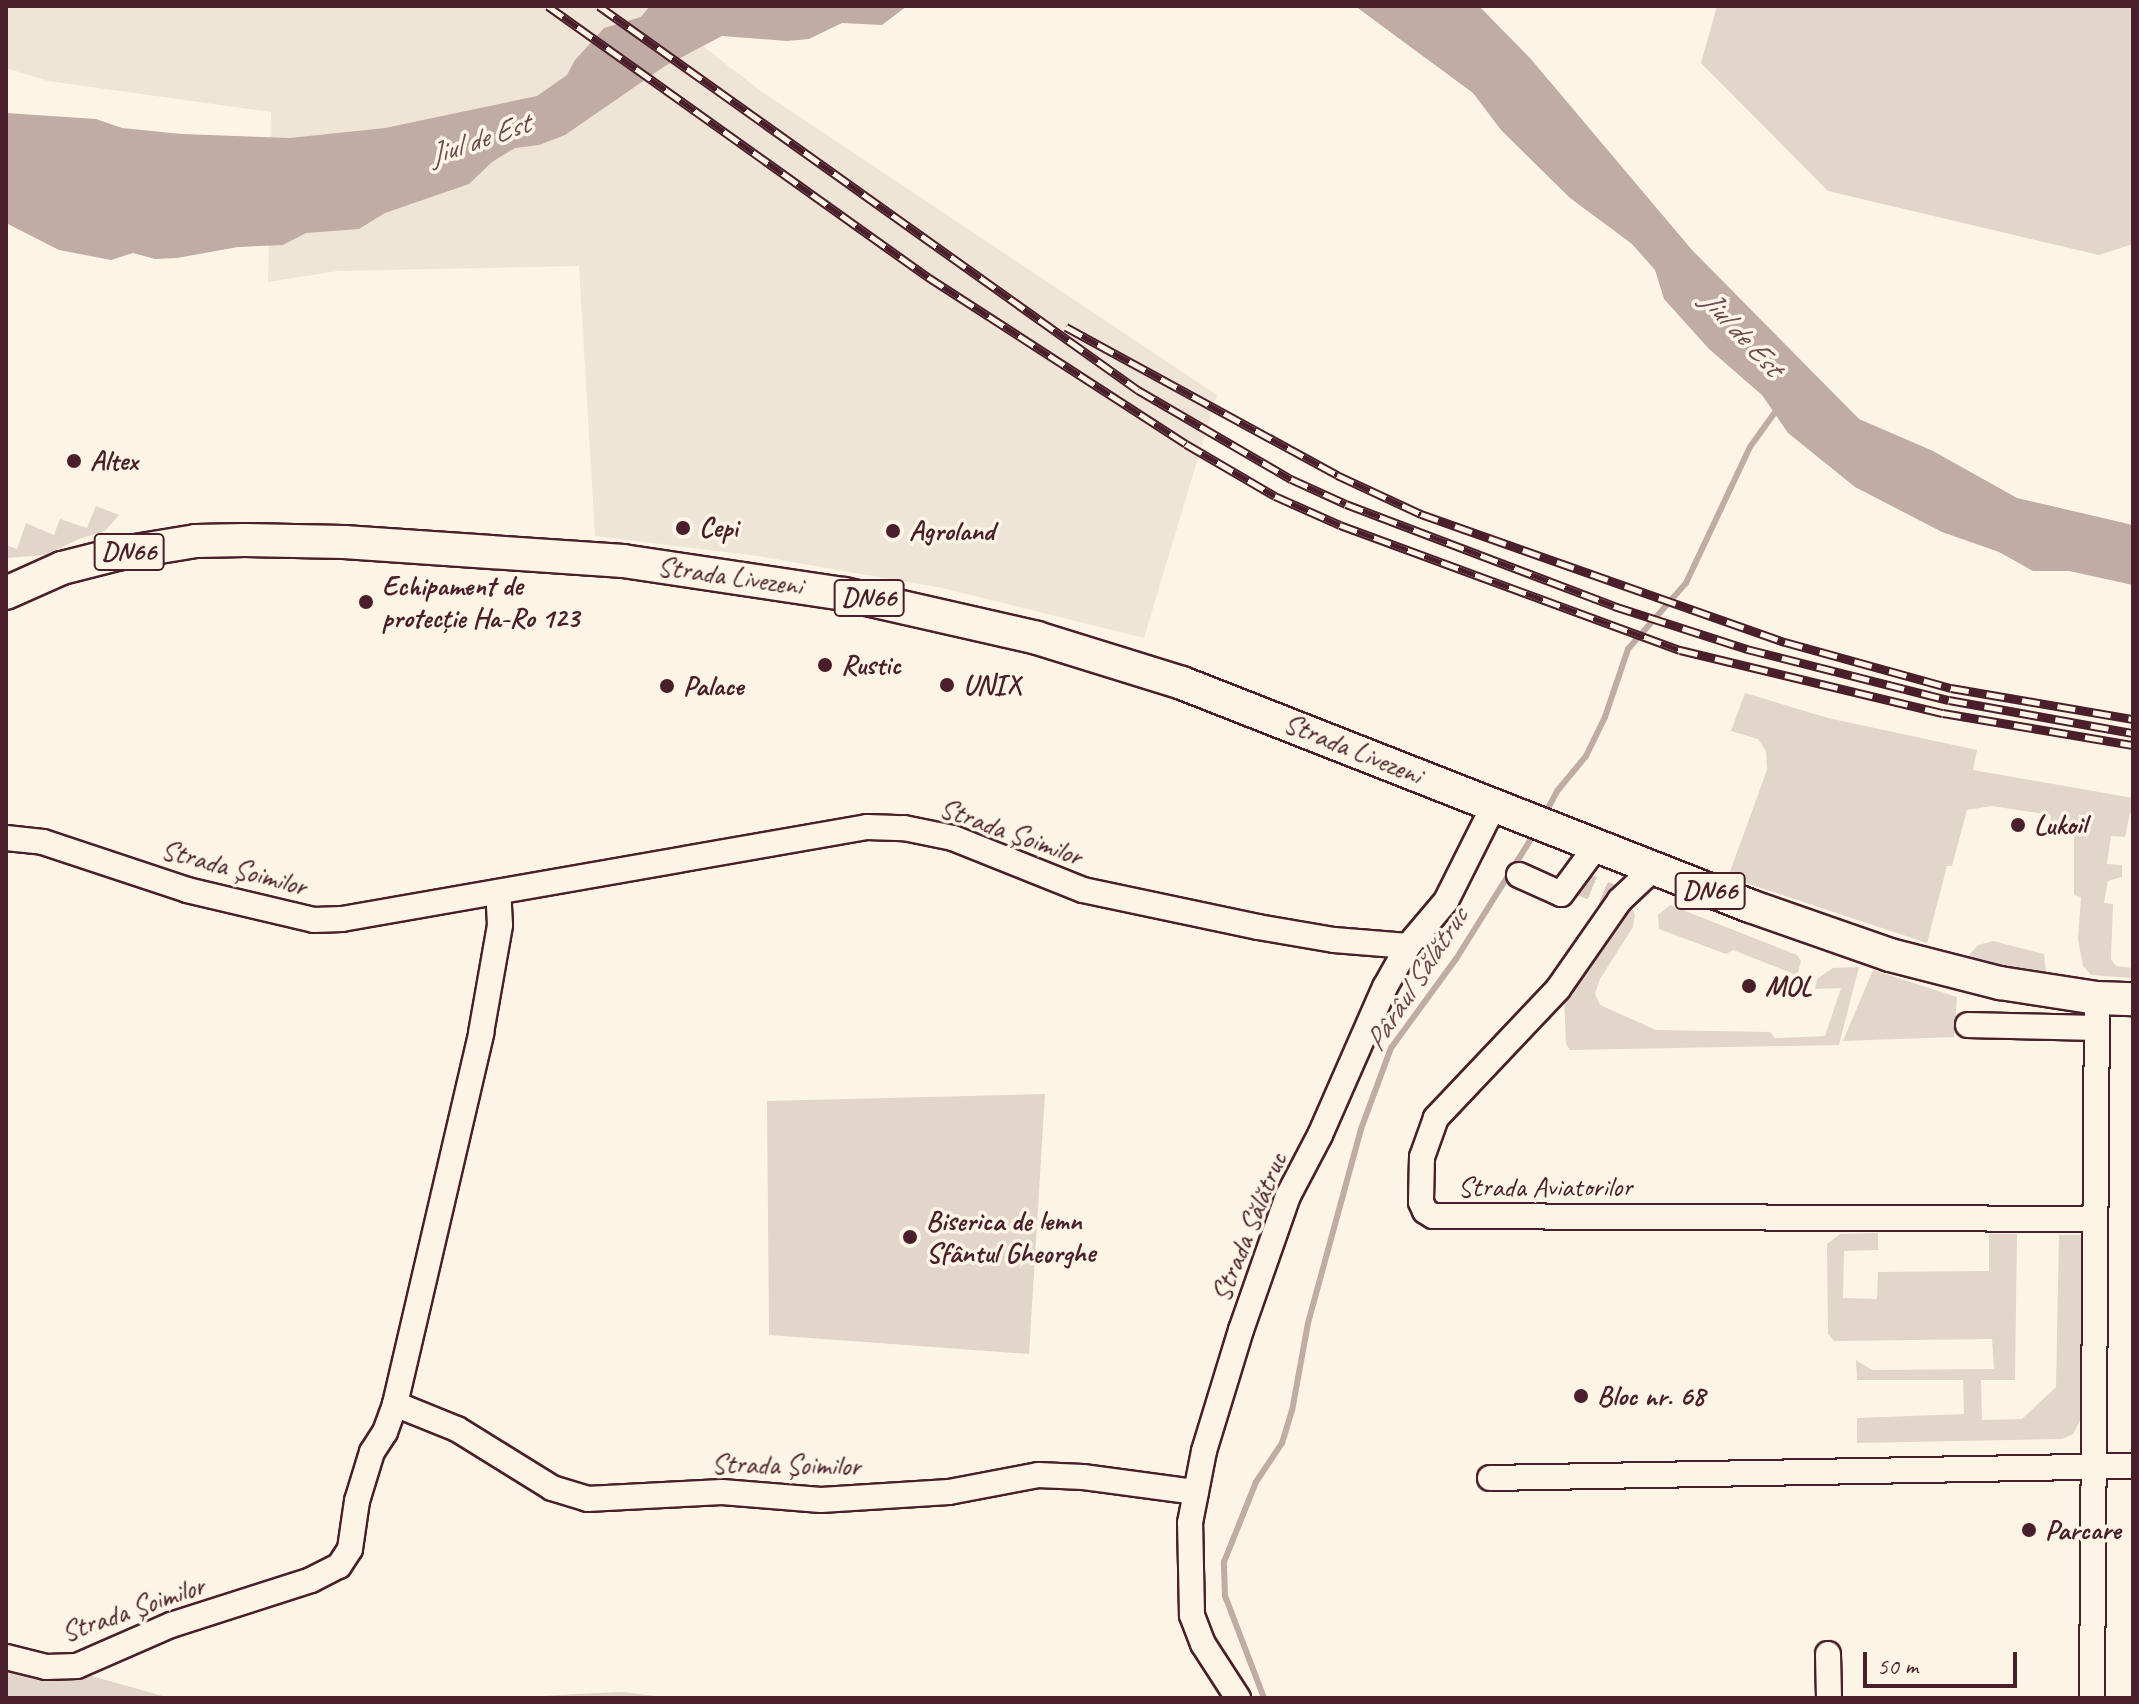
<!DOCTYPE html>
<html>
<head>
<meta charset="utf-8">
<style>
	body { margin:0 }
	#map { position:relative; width:2139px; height:1704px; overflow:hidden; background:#fcf5e5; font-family:Caveat,sans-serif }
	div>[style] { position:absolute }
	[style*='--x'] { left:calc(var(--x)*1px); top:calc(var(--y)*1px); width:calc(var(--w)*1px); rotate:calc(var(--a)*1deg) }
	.built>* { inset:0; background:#eee5d7 }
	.green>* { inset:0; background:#e2d5ca }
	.water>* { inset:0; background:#c0aca5 }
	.stream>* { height:6px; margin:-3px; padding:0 3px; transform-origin:3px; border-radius:3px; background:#c0aca5 }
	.minor-tunnel>* { height:24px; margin-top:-12px; transform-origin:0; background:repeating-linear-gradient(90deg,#d8cac0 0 24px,transparent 0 36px) }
	.roads { filter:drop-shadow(2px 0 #4a1f2b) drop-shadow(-2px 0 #4a1f2b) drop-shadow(0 2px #4a1f2b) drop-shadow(0 -2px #4a1f2b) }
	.minor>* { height:24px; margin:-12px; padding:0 12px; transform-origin:12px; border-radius:12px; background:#fcf5e5 }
	.major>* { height:32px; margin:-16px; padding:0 16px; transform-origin:16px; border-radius:16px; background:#fcf5e5 }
	.rail>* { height:9px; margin-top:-4.5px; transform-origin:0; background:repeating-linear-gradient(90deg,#fcf5e5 0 18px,#4a1f2b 0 36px); box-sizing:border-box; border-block:2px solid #4a1f2b }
	.dots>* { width:22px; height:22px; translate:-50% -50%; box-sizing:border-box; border:4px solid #fcf5e5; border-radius:50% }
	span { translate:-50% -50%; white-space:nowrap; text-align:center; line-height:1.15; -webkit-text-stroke:7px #fcf5e5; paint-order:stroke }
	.shield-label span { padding:2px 6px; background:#fcf5e5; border:2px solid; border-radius:6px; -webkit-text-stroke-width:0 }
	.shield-label { font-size:26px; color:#4a1f2b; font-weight:700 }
	.poi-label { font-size:28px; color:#4a1f2b; font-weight:700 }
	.left { translate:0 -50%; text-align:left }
	.street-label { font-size:28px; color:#4a1f2b }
	.water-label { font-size:30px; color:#6d4950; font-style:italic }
	.frame { position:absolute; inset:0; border:8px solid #4a1f2b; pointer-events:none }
	.scale { position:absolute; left:1863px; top:1652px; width:154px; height:36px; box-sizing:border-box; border:4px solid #4a1f2b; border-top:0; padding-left:10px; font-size:24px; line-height:28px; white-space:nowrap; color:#4a1f2b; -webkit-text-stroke:6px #fcf5e5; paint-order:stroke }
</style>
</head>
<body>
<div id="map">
	<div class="built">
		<div style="clip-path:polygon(6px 6px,652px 6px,758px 89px,1217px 395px,1144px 638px,942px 588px,758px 556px,595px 536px,579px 266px,338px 271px,268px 282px,271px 112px,48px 81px,6px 68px)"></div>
	</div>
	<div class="green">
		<div style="clip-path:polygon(1717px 6px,2133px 6px,2133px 244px,2099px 255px,1828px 191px,1701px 63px)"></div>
		<div style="clip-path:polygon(96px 506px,119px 515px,105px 531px,79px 539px,45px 555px,6px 558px,6px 545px,17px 549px,26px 523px,54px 535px,60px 519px,87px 528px)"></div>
		<div style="clip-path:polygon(1745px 693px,1828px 718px,1977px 750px,1973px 770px,2133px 798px,2133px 813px,2130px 813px,2125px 837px,2111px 836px,2107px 864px,2122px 865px,2122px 877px,2108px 881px,2104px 903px,2113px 904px,2111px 959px,2116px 966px,2133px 968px,2133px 978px,2091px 975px,2083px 966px,2078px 939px,2081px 897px,2074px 895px,2074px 830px,2050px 825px,2051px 815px,1992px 806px,1967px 810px,1952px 866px,1947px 866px,1927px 943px,1728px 877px,1767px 770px,1766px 751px,1758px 739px,1731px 731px)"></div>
		<div style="clip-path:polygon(1670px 905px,1797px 955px,1801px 961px,1798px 972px,1794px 974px,1733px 950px,1726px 954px,1659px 929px,1658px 915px)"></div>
		<div style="clip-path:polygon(1631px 906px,1635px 915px,1633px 927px,1600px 979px,1595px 994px,1600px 1005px,1656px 1030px,1770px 1032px,1775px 1038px,1825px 1036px,1841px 988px,1815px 989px,1817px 979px,1833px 968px,1859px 967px,1839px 1045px,1570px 1050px,1566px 1044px,1564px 995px)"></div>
		<div style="clip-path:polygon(1993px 941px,2044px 954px,2046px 972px,1966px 959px,1978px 945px)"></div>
		<div style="clip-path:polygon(1873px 970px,1957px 997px,1954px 1037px,1843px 1041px)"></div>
		<div style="clip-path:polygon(1045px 1094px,1029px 1354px,769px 1335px,767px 1101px)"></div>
		<div style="clip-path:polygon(1878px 1233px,1878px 1250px,1844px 1251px,1843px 1298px,1877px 1299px,1878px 1272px,1989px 1271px,1989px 1234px,2017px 1234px,2015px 1380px,1981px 1380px,1982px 1420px,2022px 1419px,2056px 1387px,2059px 1235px,2084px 1235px,2085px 1411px,2073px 1434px,2062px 1439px,1857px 1443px,1857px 1418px,1964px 1414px,1963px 1380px,1857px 1380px,1856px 1360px,1872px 1370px,1994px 1369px,1992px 1339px,1834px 1341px,1828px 1334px,1827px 1244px,1840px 1234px)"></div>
		<div style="clip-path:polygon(6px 1652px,170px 1698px,6px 1698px)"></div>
		<div style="clip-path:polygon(622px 1692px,673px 1698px,506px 1698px,576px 1694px)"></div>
	</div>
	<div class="water">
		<div style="clip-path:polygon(650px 6px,907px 6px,882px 25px,842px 23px,809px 39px,787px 41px,722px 36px,665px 66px,565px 135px,539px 145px,515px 148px,492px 162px,469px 184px,385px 213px,359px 229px,306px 233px,283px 245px,238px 247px,177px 258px,155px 259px,133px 253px,111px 260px,59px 250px,6px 223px,6px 113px,96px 119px,122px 128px,182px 134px,290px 138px,385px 128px,537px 96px,567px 75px,575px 60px,604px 28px,641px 17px)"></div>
		<div style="clip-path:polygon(1355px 6px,1479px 6px,1530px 58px,1692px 250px,1859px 419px,1933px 451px,2017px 498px,2133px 525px,2133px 585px,2069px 571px,2033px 571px,1999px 552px,1942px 532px,1855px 487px,1788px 433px,1762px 395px,1709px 349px,1664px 299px,1655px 270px,1632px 244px,1570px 198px,1501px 130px,1473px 93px)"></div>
	</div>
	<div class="stream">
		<div style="--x:1545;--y:814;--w:27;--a:-62"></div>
		<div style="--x:1558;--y:790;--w:44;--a:-50.5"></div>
		<div style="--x:1586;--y:756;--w:43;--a:-64"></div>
		<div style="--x:1605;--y:717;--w:72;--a:-71.3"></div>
		<div style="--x:1628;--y:649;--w:88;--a:-48.7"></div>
		<div style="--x:1686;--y:583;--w:150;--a:-64.8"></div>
		<div style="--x:1750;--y:447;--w:48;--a:-54.3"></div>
		<div style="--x:1264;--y:1698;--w:109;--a:-110.9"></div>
		<div style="--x:1225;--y:1596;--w:34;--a:-92"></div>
		<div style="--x:1224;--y:1562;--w:86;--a:-68.2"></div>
		<div style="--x:1256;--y:1482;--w:47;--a:-56.3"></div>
		<div style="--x:1282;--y:1443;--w:34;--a:-73"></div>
		<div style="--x:1292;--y:1411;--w:89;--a:-79.7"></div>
		<div style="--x:1308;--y:1323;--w:201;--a:-74.7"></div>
		<div style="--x:1361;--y:1129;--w:86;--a:-69.7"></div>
		<div style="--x:1391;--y:1048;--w:110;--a:-53.9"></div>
		<div style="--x:1456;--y:959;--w:151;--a:-58"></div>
	</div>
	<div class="minor-tunnel">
		<div style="--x:1570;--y:879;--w:54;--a:22.8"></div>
	</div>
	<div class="roads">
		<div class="minor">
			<div style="--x:6;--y:838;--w:37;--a:6"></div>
			<div style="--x:43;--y:842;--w:152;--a:18.4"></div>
			<div style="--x:187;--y:890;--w:130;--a:13.3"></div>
			<div style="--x:314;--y:920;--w:28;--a:-2"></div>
			<div style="--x:342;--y:919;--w:533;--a:-9.94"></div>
			<div style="--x:867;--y:827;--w:37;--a:2"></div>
			<div style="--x:904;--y:828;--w:50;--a:11.5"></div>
			<div style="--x:953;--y:838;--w:140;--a:21.8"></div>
			<div style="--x:1083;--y:890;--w:179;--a:11.9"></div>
			<div style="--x:1258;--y:927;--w:77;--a:9.7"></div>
			<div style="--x:1334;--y:940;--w:74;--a:4.6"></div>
			<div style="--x:1654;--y:868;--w:47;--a:136.7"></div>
			<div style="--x:1620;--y:900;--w:108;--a:124.9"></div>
			<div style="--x:1558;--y:989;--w:178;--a:133.4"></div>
			<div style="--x:1436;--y:1118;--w:41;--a:109.7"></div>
			<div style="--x:1422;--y:1157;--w:45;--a:91.3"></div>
			<div style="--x:1421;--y:1202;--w:10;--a:66"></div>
			<div style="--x:1425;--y:1211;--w:9;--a:32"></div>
			<div style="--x:1433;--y:1216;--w:661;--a:0.26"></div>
			<div style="--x:1519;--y:875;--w:46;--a:24.3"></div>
			<div style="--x:1561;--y:894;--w:62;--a:-53.5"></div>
			<div style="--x:1968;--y:1025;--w:128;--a:1.3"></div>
			<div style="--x:395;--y:1404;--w:67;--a:22"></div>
			<div style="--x:457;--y:1429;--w:112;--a:31.8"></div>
			<div style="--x:552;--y:1488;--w:37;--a:17"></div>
			<div style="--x:587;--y:1499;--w:135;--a:-3"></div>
			<div style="--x:722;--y:1492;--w:99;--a:4.6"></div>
			<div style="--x:821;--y:1500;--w:128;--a:-3.6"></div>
			<div style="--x:949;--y:1492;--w:91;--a:-10.8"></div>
			<div style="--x:1038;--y:1475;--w:45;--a:2.5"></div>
			<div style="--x:1083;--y:1477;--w:114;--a:7.6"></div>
			<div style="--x:1490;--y:1478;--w:643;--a:-1.07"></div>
			<div style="--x:1828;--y:1654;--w:44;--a:88.7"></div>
			<div style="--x:6;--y:1657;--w:41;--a:14"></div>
			<div style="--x:46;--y:1667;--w:31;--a:-2"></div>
			<div style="--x:77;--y:1666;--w:103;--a:-23.6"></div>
			<div style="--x:171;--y:1625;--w:147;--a:-17.8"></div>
			<div style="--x:311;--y:1580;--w:31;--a:-27"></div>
			<div style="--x:339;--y:1566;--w:20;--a:-57"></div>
			<div style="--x:350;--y:1549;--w:49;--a:-81.7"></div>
			<div style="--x:357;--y:1501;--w:51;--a:-73"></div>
			<div style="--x:372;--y:1452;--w:24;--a:-57"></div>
			<div style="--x:385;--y:1432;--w:30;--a:-70"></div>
			<div style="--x:395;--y:1404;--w:381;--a:-76.9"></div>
			<div style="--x:481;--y:1033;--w:110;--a:-80"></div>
			<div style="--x:500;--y:925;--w:33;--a:-93"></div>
			<div style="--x:1238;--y:1698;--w:64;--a:-122.9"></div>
			<div style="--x:1203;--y:1644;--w:31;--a:-111"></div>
			<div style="--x:1192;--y:1615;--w:92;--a:-91.2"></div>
			<div style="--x:1190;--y:1523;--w:73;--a:-79"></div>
			<div style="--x:1204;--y:1451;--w:127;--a:-73"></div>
			<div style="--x:1241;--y:1330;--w:142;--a:-70.7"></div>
			<div style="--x:1288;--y:1196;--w:69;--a:-62.3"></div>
			<div style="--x:1320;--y:1135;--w:162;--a:-66.3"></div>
			<div style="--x:1385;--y:987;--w:47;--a:-60.7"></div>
			<div style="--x:1408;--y:946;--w:59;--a:-49.8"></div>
			<div style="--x:1446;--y:901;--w:107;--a:-63.4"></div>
			<div style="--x:2092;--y:1698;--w:700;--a:-89.59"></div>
		</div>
		<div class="major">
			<div style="--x:6;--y:593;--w:61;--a:-24.1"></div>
			<div style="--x:62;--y:568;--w:57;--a:-14.3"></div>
			<div style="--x:117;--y:554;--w:80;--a:-9.3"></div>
			<div style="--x:196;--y:541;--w:49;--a:-1.2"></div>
			<div style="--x:245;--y:540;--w:99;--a:1.2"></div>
			<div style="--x:344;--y:542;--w:280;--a:3.9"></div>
			<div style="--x:623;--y:561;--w:223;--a:8.5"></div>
			<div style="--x:844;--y:594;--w:198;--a:12.8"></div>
			<div style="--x:1037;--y:638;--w:152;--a:17.2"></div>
			<div style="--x:1182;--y:683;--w:610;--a:21.44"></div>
			<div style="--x:1750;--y:906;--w:148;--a:19.3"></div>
			<div style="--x:1890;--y:955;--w:114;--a:14.3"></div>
			<div style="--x:2000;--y:983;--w:98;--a:8.8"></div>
			<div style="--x:2097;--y:998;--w:36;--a:2"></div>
		</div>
	</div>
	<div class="rail">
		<div style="--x:548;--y:6;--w:467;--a:35.5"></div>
		<div style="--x:928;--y:277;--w:307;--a:32.9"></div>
		<div style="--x:1186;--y:444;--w:103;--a:30.3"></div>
		<div style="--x:1275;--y:496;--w:71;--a:24"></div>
		<div style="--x:1340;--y:525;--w:362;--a:20.2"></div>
		<div style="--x:1680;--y:650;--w:270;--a:13.5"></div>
		<div style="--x:1943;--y:713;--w:193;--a:9.6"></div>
		<div style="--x:599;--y:6;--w:662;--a:35.47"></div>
		<div style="--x:1138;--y:390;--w:177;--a:30.2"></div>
		<div style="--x:1291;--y:479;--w:60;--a:24.4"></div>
		<div style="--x:1346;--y:504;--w:287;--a:20.8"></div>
		<div style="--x:1614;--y:606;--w:140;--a:17.9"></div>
		<div style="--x:1747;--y:649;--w:208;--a:14.2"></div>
		<div style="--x:1949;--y:700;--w:187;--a:10.2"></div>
		<div style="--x:1066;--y:327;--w:309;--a:28.6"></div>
		<div style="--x:1337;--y:475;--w:93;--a:24.9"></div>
		<div style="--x:1421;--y:514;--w:386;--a:19.4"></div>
		<div style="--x:1785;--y:642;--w:172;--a:15.5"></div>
		<div style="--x:1951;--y:688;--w:185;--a:9.7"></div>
	</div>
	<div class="dots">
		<div style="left:74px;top:461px;background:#4a1f2b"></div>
		<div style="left:683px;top:528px;background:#4a1f2b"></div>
		<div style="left:893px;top:531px;background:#4a1f2b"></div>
		<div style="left:366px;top:602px;background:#4a1f2b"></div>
		<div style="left:825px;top:665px;background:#4a1f2b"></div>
		<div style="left:947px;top:685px;background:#4a1f2b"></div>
		<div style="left:667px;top:686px;background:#4a1f2b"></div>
		<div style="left:2018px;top:825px;background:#4a1f2b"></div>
		<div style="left:1749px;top:986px;background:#4a1f2b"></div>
		<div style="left:910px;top:1237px;background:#4a1f2b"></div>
		<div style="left:1581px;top:1396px;background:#4a1f2b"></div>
		<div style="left:2029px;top:1530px;background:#4a1f2b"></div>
	</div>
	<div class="shield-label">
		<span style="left:129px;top:552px">DN66</span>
		<span style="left:869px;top:598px">DN66</span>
		<span style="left:1710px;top:891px">DN66</span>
	</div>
	<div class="poi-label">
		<span class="left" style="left:90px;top:461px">Altex</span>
		<span class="left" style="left:699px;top:528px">Cepi</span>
		<span class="left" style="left:909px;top:531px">Agroland</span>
		<span class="left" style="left:382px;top:602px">Echipament de<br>protecție Ha-Ro 123</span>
		<span class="left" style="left:841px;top:665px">Rustic</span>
		<span class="left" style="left:963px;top:685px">UNIX</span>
		<span class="left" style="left:683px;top:686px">Palace</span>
		<span class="left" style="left:2034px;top:825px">Lukoil</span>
		<span class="left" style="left:1765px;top:986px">MOL</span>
		<span class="left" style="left:926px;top:1237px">Biserica de lemn<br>Sfântul Gheorghe</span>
		<span class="left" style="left:1597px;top:1396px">Bloc nr. 68</span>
		<span class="left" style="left:2045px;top:1530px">Parcare</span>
	</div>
	<div class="street-label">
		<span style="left:730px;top:576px;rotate:8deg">Strada Livezeni</span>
		<span style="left:1353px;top:749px;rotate:22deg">Strada Livezeni</span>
		<span style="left:1011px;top:832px;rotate:20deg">Strada Șoimilor</span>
		<span style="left:234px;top:868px;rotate:15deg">Strada Șoimilor</span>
		<span style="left:1545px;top:1187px">Strada Aviatorilor</span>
		<span style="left:1249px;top:1227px;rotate:-68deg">Strada Sălătruc</span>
		<span style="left:786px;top:1465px;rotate:1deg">Strada Șoimilor</span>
		<span style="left:133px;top:1609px;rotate:-19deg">Strada Șoimilor</span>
	</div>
	<div class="water-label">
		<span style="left:479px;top:139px;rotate:-19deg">Jiul de Est</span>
		<span style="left:1742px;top:333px;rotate:47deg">Jiul de Est</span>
		<span style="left:1416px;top:979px;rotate:-57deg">Pârâul Sălătruc</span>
	</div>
	<div class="frame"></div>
	<div class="scale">50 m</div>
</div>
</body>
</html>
